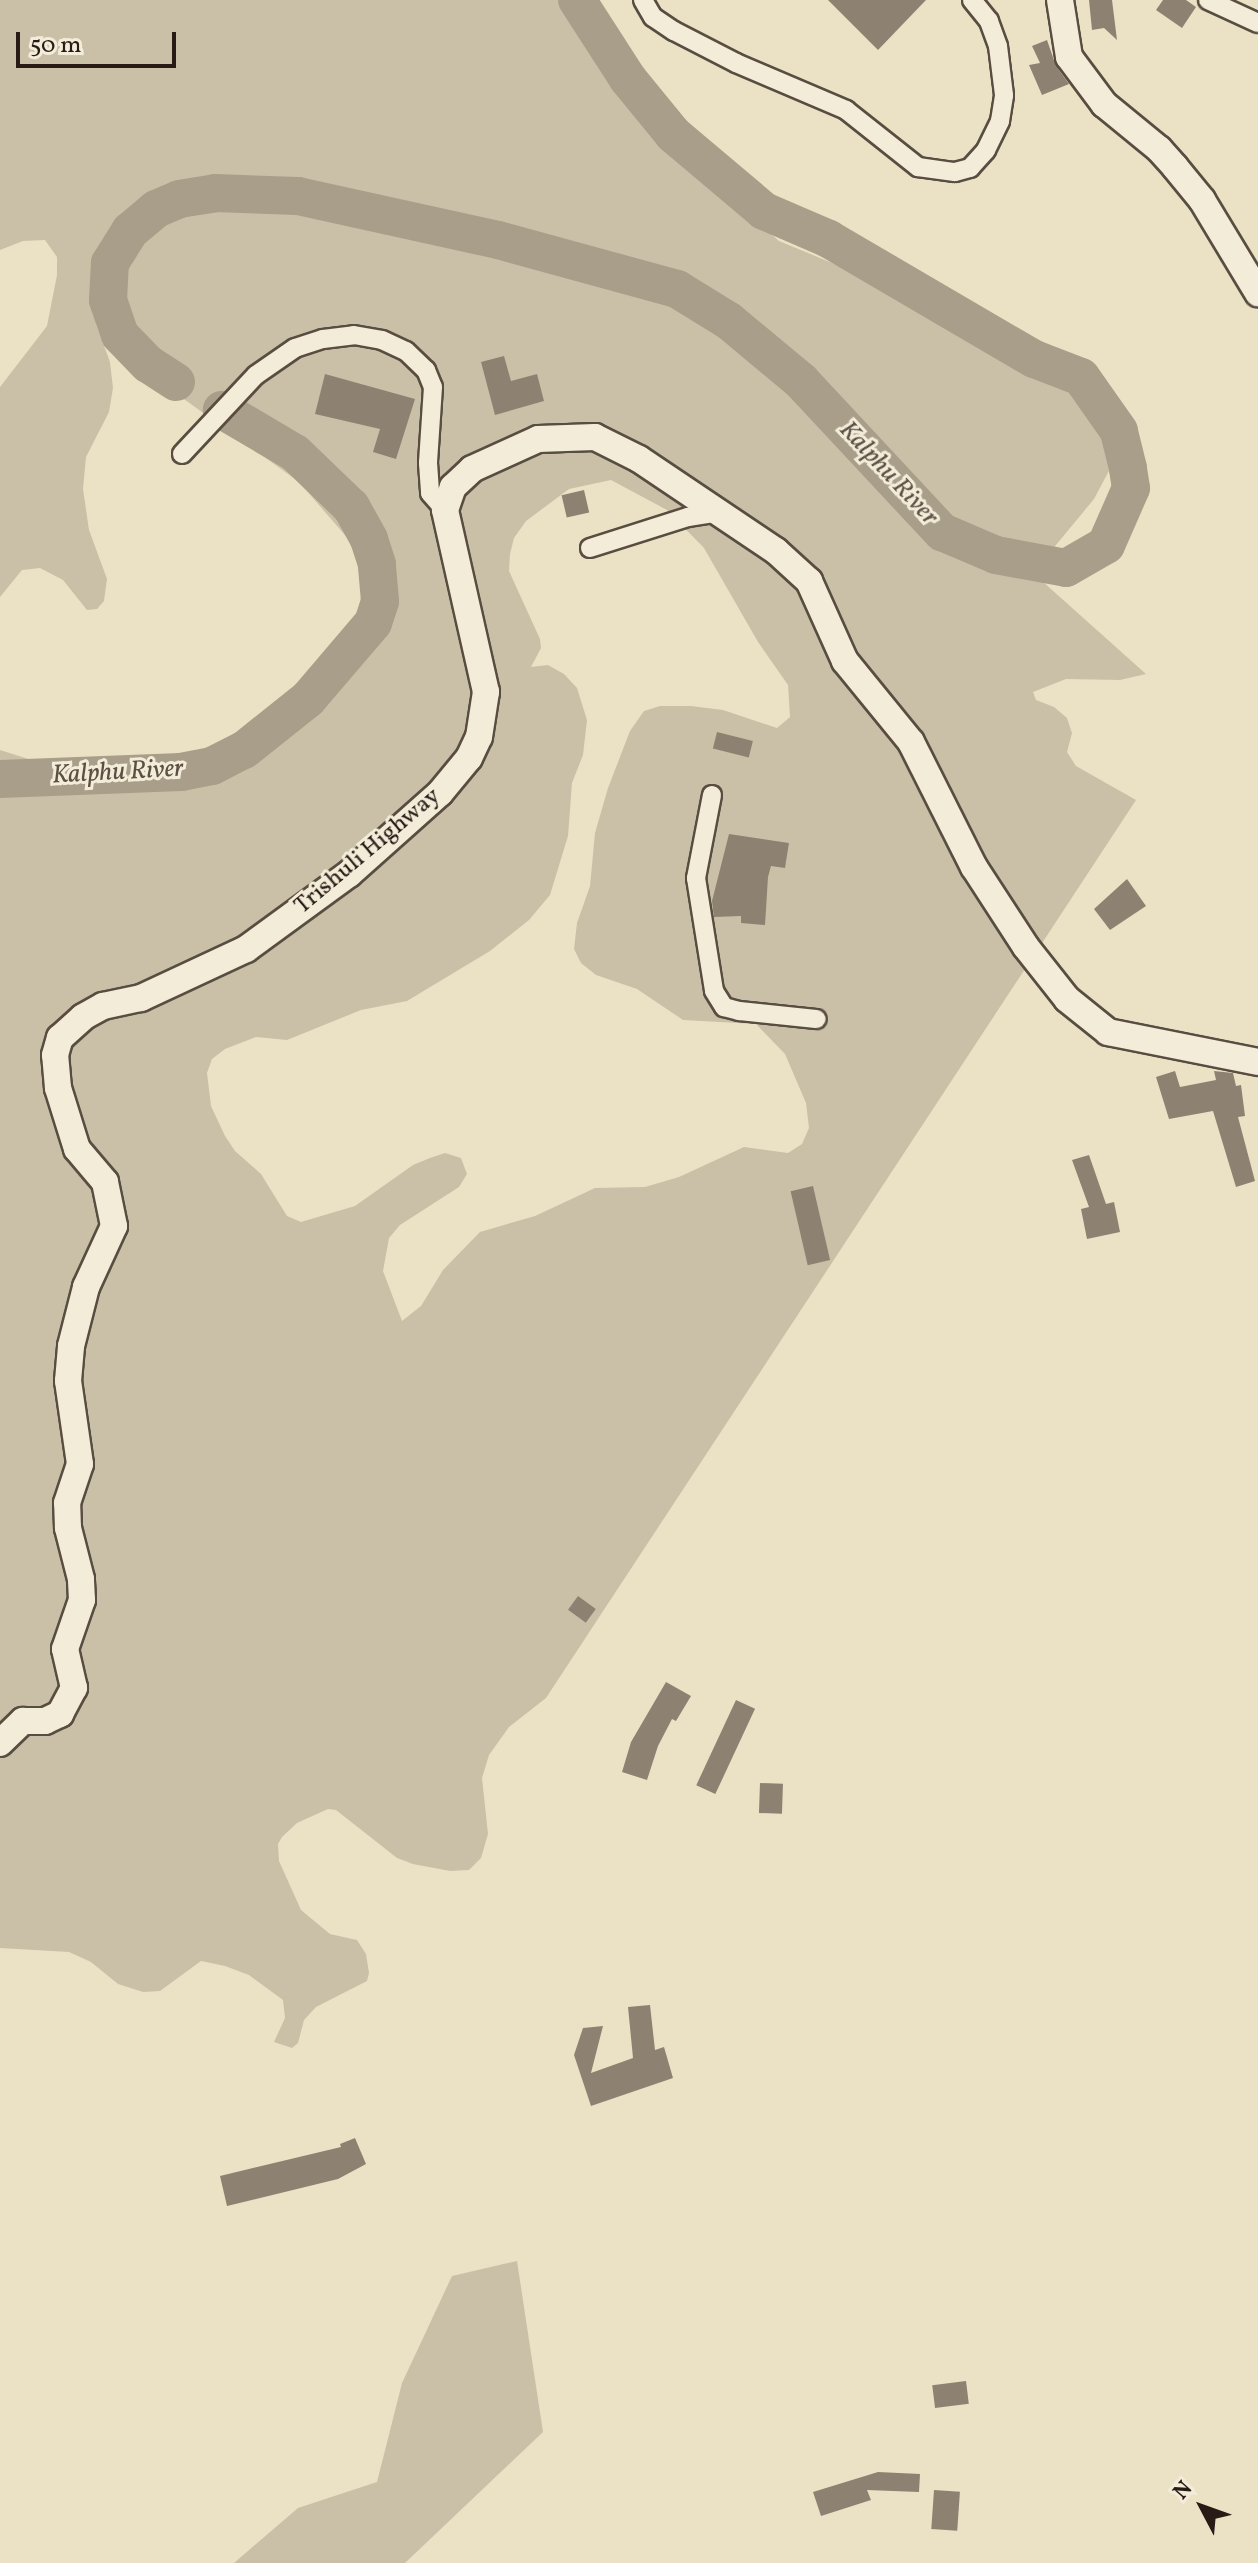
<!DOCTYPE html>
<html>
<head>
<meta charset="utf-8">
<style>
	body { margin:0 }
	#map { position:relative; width:1258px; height:2563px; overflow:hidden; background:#ebe2c5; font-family:Vollkorn,serif }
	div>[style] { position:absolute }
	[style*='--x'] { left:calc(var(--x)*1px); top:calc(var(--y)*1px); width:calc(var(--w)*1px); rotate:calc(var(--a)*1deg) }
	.green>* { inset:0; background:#cac0a7 }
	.river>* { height:38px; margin:-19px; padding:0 19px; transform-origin:19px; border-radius:19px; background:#a99e89 }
	.building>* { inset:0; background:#8d8271; transform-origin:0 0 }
	.roads { filter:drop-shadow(2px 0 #594d41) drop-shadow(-2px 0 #594d41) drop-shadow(0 2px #594d41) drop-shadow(0 -2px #594d41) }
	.street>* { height:18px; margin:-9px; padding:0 9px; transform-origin:9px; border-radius:9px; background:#f2ecd9 }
	.secondary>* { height:26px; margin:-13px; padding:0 13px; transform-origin:13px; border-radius:13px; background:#f2ecd9 }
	span { translate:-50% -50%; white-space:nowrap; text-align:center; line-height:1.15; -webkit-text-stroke:6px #f2ecd9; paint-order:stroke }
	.street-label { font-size:24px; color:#281b15 }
	.water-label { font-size:26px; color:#5c4f43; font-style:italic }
	.north { position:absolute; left:1162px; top:2467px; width:80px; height:80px; -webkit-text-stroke:6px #f2ecd9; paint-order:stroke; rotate:311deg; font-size:22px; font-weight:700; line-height:32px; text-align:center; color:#281b15 }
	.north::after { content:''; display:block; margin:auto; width:28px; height:36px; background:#281b15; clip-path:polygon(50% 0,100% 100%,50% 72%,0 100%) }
	.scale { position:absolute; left:16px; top:32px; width:160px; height:36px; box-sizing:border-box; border:4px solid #281b15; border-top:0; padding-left:10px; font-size:24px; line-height:28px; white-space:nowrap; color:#281b15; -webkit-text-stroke:6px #f2ecd9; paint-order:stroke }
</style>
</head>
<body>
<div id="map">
	<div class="green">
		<div style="clip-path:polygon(evenodd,0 0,558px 0,674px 149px,779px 241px,878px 282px,1085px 402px,1108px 430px,1111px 467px,1094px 499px,1051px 551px,1013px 555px,1146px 674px,1120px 680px,1066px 679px,1033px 692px,1036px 700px,1054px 707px,1067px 718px,1072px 733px,1067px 752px,1076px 766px,1136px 800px,546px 1698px,509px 1727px,489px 1755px,482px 1778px,488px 1834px,481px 1858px,469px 1870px,450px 1871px,413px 1864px,397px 1858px,336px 1810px,328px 1809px,297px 1823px,282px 1837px,278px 1844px,279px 1861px,301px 1910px,330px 1934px,357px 1940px,366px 1954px,369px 1973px,367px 1981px,316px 2007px,304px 2020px,298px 2043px,292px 2048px,274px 2042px,285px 2018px,283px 2000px,249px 1975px,225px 1966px,201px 1961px,160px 1991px,143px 1992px,118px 1984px,91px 1962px,69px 1952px,0 1948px,0 750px,38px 762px,94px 769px,178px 757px,222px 743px,255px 727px,298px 690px,348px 635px,366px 608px,371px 586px,366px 566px,357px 549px,299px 482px,145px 371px,96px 324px,110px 362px,113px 388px,109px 412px,86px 457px,83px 489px,89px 530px,107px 579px,104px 601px,97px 609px,87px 610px,63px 580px,40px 568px,22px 570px,0 597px,0 387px,47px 326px,57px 275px,57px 257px,45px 240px,23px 241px,0 250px,0 0,611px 480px,667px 510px,704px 548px,758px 642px,788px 685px,790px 717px,777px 728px,723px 710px,691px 706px,660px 706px,644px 711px,630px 731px,608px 788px,595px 833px,590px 886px,577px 923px,574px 949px,581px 963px,596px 975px,637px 989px,683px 1020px,756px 1024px,785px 1054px,806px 1103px,809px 1128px,802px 1144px,788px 1153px,744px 1147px,679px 1177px,645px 1187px,595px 1188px,535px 1216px,480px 1232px,443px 1270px,421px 1306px,402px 1321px,383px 1271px,389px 1238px,400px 1225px,459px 1187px,467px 1174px,461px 1158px,445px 1153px,430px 1158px,413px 1165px,355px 1206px,301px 1222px,287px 1216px,261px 1174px,235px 1151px,225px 1136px,211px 1106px,207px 1073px,212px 1059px,225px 1049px,256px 1037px,287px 1040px,361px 1010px,407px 1001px,490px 951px,529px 920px,550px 895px,568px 836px,572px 783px,583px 755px,587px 720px,577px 688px,564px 674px,548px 665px,531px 667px,541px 648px,540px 639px,509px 571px,510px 554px,514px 538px,526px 521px,569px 489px,611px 480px)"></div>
		<div style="clip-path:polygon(517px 2261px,543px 2432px,405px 2563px,234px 2563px,298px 2508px,377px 2482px,402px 2383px,452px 2276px)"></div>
	</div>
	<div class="river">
		<div style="--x:176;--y:382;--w:33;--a:-147"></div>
		<div style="--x:148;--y:364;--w:40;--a:-134"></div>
		<div style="--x:120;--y:335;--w:37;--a:-109"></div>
		<div style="--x:108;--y:300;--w:37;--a:-87"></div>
		<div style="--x:110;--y:263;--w:38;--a:-58"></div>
		<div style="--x:130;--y:231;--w:34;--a:-40"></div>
		<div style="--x:156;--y:209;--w:25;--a:-23"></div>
		<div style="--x:179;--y:199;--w:36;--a:-9"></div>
		<div style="--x:215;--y:193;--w:83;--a:2.1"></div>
		<div style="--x:298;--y:196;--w:205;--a:12.4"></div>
		<div style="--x:498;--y:240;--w:186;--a:15.3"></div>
		<div style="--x:677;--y:289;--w:61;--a:31.6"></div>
		<div style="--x:729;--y:321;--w:94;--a:39.8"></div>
		<div style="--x:801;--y:381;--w:207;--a:47"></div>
		<div style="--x:942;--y:532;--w:59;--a:23.1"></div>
		<div style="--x:996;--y:555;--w:71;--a:10.5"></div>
		<div style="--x:1066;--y:568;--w:46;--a:-29.9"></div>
		<div style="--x:1106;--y:545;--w:62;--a:-66.3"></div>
		<div style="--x:1131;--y:488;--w:20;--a:-99"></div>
		<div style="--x:1128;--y:468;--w:38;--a:-104"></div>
		<div style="--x:1119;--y:431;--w:66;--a:-125.1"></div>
		<div style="--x:1081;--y:377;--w:50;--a:-159"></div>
		<div style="--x:1034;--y:359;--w:238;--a:-149.7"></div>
		<div style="--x:829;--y:239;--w:71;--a:-156.7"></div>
		<div style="--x:764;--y:211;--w:119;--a:-139.8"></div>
		<div style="--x:673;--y:134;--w:71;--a:-129.3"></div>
		<div style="--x:628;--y:79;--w:94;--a:-122.8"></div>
		<div style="--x:0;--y:779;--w:181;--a:-2.2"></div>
		<div style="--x:181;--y:772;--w:32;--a:-11"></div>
		<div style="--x:212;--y:766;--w:36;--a:-27"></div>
		<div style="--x:244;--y:750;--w:82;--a:-38.6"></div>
		<div style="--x:308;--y:699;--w:100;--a:-49.5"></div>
		<div style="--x:373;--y:623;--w:23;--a:-72"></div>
		<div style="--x:380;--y:601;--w:37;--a:-95"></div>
		<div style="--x:377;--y:564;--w:26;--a:-108"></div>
		<div style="--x:369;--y:539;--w:37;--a:-119"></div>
		<div style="--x:351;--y:507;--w:78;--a:-136"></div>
		<div style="--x:295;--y:453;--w:85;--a:-149.5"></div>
	</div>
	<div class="building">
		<div style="clip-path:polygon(828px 0,926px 0,878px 50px)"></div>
		<div style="clip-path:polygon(1089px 0,1112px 0,1117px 40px,1104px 28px,1092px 30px)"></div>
		<div style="clip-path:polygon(1163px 0,1186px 0,1196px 7px,1182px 28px,1156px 10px)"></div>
		<div style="clip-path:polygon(1047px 40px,1056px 66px,1069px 84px,1042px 95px,1029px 65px,1040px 63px,1032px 46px)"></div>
		<div style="clip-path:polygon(504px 356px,511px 381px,537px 374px,544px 401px,495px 415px,481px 362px)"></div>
		<div style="clip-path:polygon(325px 374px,415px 399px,396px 459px,373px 452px,380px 429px,315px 414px)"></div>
		<div style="left:584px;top:490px;width:23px;height:23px;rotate:77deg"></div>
		<div style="left:717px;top:732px;width:37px;height:17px;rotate:14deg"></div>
		<div style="clip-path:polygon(729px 834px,789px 843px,785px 868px,771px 866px,768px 877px,765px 925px,741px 923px,741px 916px,714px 917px,712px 901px)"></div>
		<div style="clip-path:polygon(1127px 879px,1146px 906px,1110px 930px,1094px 909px)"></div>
		<div style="clip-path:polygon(1175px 1071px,1180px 1087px,1216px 1080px,1214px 1071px,1233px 1073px,1236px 1086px,1241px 1085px,1245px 1116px,1238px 1117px,1255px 1181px,1236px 1187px,1213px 1111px,1169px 1119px,1156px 1077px)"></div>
		<div style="clip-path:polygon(1089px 1155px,1106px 1204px,1114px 1202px,1120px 1232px,1087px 1239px,1081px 1209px,1089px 1207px,1072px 1160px)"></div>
		<div style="left:813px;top:1186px;width:76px;height:23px;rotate:77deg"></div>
		<div style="left:578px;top:1596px;width:22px;height:17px;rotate:36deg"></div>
		<div style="clip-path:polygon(666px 1682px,691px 1696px,676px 1721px,672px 1719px,658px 1746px,647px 1780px,622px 1772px,631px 1742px)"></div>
		<div style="left:736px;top:1700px;width:21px;height:94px;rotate:25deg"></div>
		<div style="left:760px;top:1783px;width:23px;height:30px;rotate:2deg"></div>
		<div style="clip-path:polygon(650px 2005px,655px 2050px,664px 2047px,673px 2078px,591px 2106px,574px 2055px,583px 2028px,603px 2026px,591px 2073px,633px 2058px,628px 2007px)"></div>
		<div style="clip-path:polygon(355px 2138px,366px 2164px,338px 2179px,227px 2206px,220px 2176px,341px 2147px,340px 2144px)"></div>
		<div style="left:966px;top:2381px;width:23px;height:34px;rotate:83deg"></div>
		<div style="clip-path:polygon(878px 2472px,920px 2474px,919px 2492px,867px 2490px,871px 2500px,821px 2516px,813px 2492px)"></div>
		<div style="left:934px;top:2490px;width:26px;height:39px;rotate:4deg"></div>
	</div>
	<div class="roads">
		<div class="street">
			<div style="--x:643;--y:0;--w:20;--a:60"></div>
			<div style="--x:653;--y:17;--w:25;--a:34"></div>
			<div style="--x:674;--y:31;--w:70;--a:27.3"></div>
			<div style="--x:736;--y:63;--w:120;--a:23.1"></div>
			<div style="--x:846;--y:110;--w:92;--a:38.4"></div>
			<div style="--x:918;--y:167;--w:37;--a:8"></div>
			<div style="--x:955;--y:172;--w:16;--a:-15"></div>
			<div style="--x:970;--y:168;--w:24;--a:-48"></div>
			<div style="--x:986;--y:150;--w:32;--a:-64"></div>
			<div style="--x:1000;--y:121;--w:26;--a:-81"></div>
			<div style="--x:1004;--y:95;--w:49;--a:-97"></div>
			<div style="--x:998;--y:46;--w:27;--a:-110"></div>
			<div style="--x:989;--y:21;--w:27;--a:-129"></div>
			<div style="--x:1208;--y:0;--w:55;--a:24.7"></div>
			<div style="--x:182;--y:454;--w:108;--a:-46.9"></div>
			<div style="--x:256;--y:375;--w:47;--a:-34.7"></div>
			<div style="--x:295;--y:348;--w:29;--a:-18"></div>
			<div style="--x:323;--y:339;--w:31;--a:-7"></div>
			<div style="--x:354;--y:335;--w:28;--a:10"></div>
			<div style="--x:382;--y:340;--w:26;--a:25"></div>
			<div style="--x:406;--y:351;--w:28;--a:44"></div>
			<div style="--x:426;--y:370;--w:18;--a:68"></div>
			<div style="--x:433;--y:387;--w:76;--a:93.8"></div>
			<div style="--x:428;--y:463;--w:30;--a:86"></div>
			<div style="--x:430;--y:493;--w:23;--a:49"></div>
			<div style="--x:590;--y:548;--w:103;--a:-17.6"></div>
			<div style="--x:688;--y:517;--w:32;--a:-9"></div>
			<div style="--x:712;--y:795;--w:85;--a:100.9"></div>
			<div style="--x:696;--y:878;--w:114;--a:80.9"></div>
			<div style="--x:714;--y:991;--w:19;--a:58"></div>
			<div style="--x:724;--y:1007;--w:16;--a:15"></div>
			<div style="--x:739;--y:1011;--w:78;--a:5.9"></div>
		</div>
		<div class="secondary">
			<div style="--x:1060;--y:0;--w:58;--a:81"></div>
			<div style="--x:1069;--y:57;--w:59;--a:53.3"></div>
			<div style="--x:1104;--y:104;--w:71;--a:39.3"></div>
			<div style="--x:1159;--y:149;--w:24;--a:48"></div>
			<div style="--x:1175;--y:167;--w:43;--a:50.7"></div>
			<div style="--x:1202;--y:200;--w:109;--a:58.9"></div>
			<div style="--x:0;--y:1743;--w:32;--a:-44"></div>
			<div style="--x:23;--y:1721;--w:22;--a:0"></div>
			<div style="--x:45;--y:1721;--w:17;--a:-25"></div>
			<div style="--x:60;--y:1714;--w:30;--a:-62"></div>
			<div style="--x:74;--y:1688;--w:40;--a:-103"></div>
			<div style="--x:65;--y:1649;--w:52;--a:-70.9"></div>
			<div style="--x:82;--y:1600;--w:21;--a:-93"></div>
			<div style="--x:81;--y:1579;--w:53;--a:-104.3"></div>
			<div style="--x:68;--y:1528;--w:25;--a:-92"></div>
			<div style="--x:67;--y:1503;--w:41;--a:-71.6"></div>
			<div style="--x:80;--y:1464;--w:84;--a:-98.2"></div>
			<div style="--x:68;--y:1381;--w:35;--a:-85"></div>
			<div style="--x:71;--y:1346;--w:61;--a:-75.7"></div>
			<div style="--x:86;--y:1287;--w:67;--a:-65.3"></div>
			<div style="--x:114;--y:1226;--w:45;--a:-101.6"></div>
			<div style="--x:105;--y:1182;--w:43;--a:-130.3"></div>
			<div style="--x:77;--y:1149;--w:64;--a:-107.3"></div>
			<div style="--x:58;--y:1088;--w:33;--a:-95"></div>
			<div style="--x:55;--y:1055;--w:18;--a:-74"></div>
			<div style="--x:60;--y:1038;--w:31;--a:-42"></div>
			<div style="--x:83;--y:1017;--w:23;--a:-29"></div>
			<div style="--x:103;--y:1006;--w:39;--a:-12"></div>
			<div style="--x:141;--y:998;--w:116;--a:-25"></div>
			<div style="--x:246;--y:949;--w:127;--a:-36.1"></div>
			<div style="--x:349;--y:874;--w:122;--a:-41.7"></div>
			<div style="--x:440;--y:793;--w:45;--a:-50.4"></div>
			<div style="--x:469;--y:758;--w:23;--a:-65"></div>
			<div style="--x:479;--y:737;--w:46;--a:-81.2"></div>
			<div style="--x:486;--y:692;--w:187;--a:-102.7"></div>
			<div style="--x:445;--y:510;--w:24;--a:-71"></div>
			<div style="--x:453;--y:487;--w:26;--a:-43"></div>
			<div style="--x:472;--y:469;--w:72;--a:-24.4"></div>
			<div style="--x:538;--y:439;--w:57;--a:-2"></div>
			<div style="--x:595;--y:437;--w:49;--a:26.6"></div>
			<div style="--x:639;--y:459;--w:165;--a:33.9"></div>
			<div style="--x:776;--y:551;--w:45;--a:42.3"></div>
			<div style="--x:809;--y:581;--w:88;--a:65.8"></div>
			<div style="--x:845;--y:661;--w:104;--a:50.8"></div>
			<div style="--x:911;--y:742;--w:140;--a:63.3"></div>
			<div style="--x:974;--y:867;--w:95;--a:57"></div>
			<div style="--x:1026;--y:947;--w:66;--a:51.7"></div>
			<div style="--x:1067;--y:999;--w:53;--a:38.8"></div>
			<div style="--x:1108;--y:1032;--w:153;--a:11.3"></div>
		</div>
	</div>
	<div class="street-label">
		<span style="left:368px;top:852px;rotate:-40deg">Trishuli Highway</span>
	</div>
	<div class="water-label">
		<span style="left:888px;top:474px;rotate:47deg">Kalphu River</span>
		<span style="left:118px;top:773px;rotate:-3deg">Kalphu River</span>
	</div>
	<div class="north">N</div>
	<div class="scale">50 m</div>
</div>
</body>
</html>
